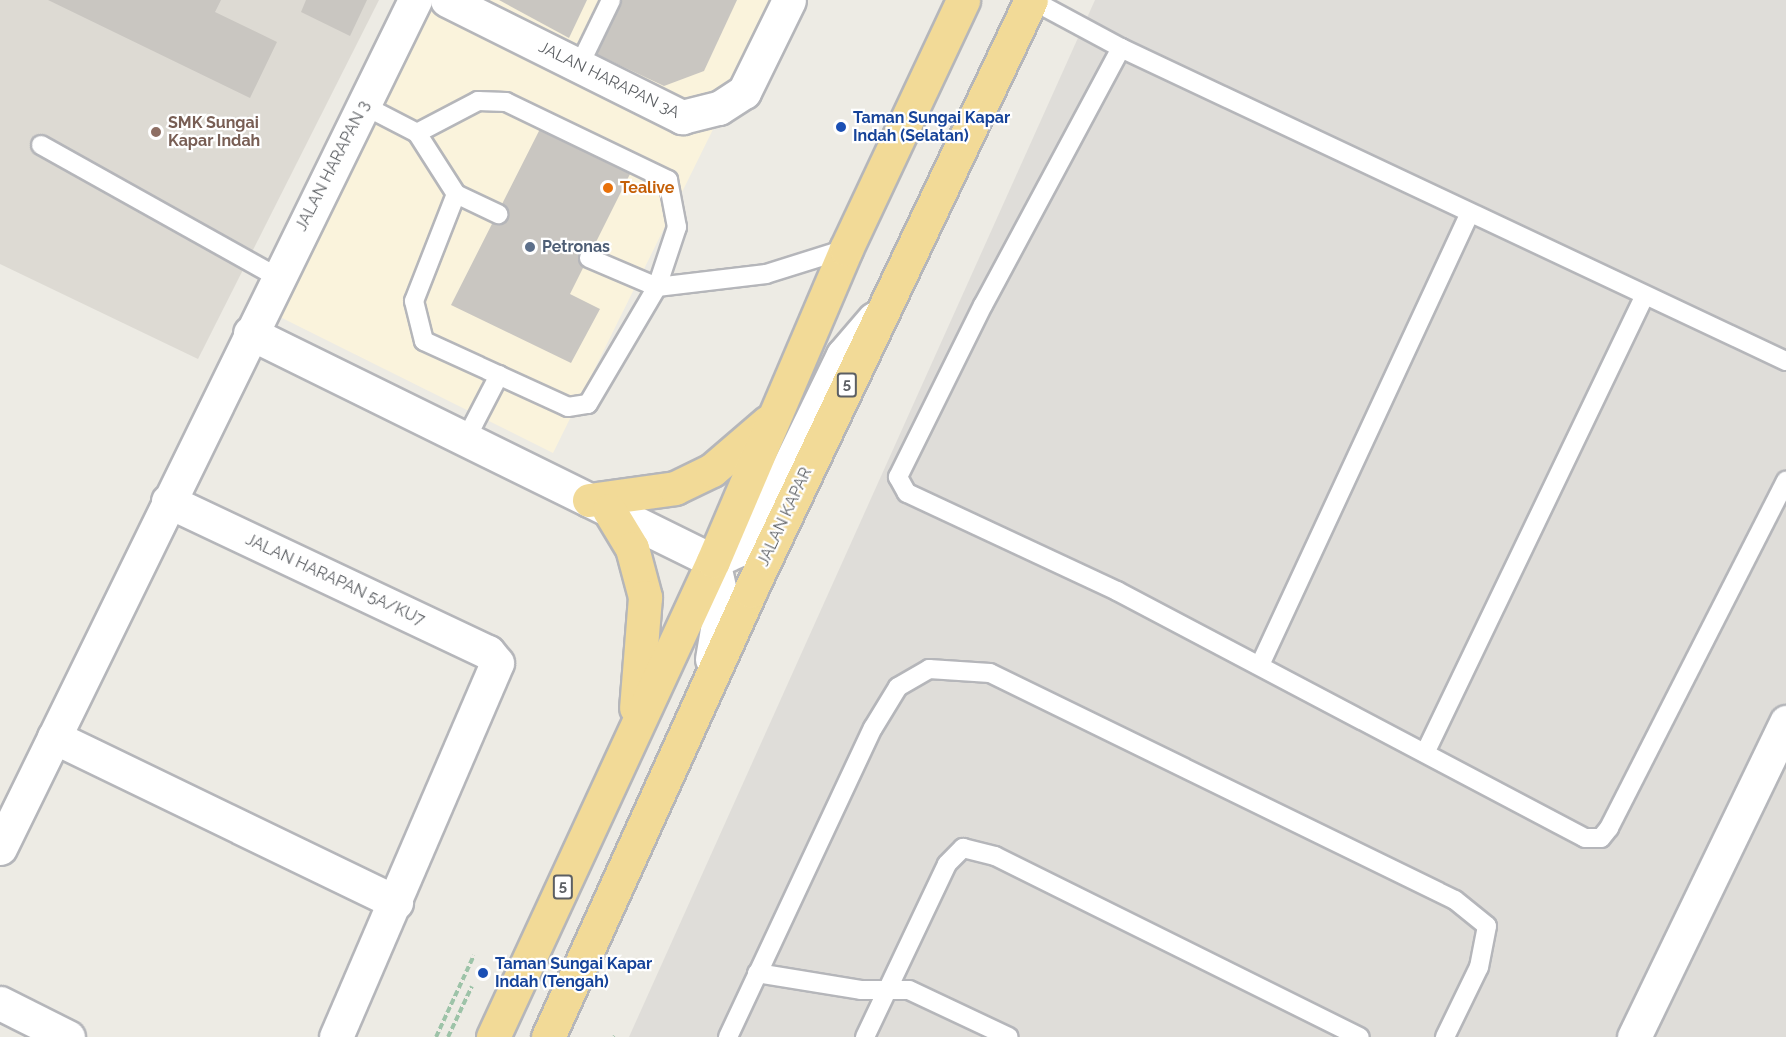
<!DOCTYPE html>
<html>
<head>
<meta charset="utf-8">
<style>
	body { margin:0 }
	#map { position:relative; width:1786px; height:1037px; overflow:hidden; background:#edebe4; font-family:Raleway,sans-serif }
	div>[style] { position:absolute }
	[style*='--x'] { left:calc(var(--x)*1px); top:calc(var(--y)*1px); width:calc(var(--w)*1px); rotate:calc(var(--a)*1deg) }
	.commercial>* { inset:0; background:#faf3dc }
	.industrial>* { inset:0; background:#dfddd9 }
	.education>* { inset:0; background:#dddad3 }
	.building>* { inset:0; background:#c9c6c1 }
	.path>* { height:4px; margin-top:-2px; transform-origin:0; background:repeating-linear-gradient(90deg,#9dc3a8 0 6px,transparent 0 9px) }
	.roads { filter:drop-shadow(2px 0 #b5b6ba) drop-shadow(-2px 0 #b5b6ba) drop-shadow(0 2px #b5b6ba) drop-shadow(0 -2px #b5b6ba) }
	.lane>* { height:18px; margin:-9px; padding:0 9px; transform-origin:9px; border-radius:9px; background:#fff }
	.street>* { height:33px; margin:-16.5px; padding:0 16.5px; transform-origin:16.5px; border-radius:16.5px; background:#fff }
	.secondary>* { height:33px; margin:-16.5px; padding:0 16.5px; transform-origin:16.5px; border-radius:16.5px; background:#fff }
	.highway>* { height:33px; margin:-16.5px; padding:0 16.5px; transform-origin:16.5px; border-radius:16.5px; background:#f2da97 }
	.dots>* { width:16px; height:16px; translate:-50% -50%; box-sizing:border-box; border:3px solid #fff; border-radius:50% }
	span { translate:-50% -50%; white-space:nowrap; text-align:center; line-height:1.15; -webkit-text-stroke:4.5px #fff; paint-order:stroke }
	.shield-label span { padding:2px 4px; background:#fff; border:2px solid; border-radius:4px; -webkit-text-stroke-width:0 }
	.shield-label { font-size:15px; color:#5c5f63; font-weight:700 }
	.street-label { font-size:16px; color:#5c5f63 }
	.transit-label { font-size:16px; color:#164399; font-weight:700 }
	.left { translate:0 -50%; text-align:left }
	.education-label { font-size:16px; color:#785e54; font-weight:700 }
	.food-label { font-size:16px; color:#c56008; font-weight:700 }
	.service-label { font-size:16px; color:#4e5e75; font-weight:700 }
</style>
</head>
<body>
<div id="map">
	<div class="commercial">
		<div style="clip-path:polygon(430px 0,777px 0,553px 453px,274px 314px)"></div>
	</div>
	<div class="industrial">
		<div style="clip-path:polygon(1095px 0,1786px 0,1786px 1037px,629px 1037px)"></div>
	</div>
	<div class="education">
		<div style="clip-path:polygon(0 0,379px 0,198px 359px,0 264px)"></div>
	</div>
	<div class="building">
		<div style="clip-path:polygon(48px 0,221px 0,215px 12px,277px 42px,250px 98px)"></div>
		<div style="clip-path:polygon(306px 0,367px 0,350px 36px,301px 12px)"></div>
		<div style="clip-path:polygon(499px 0,587px 0,569px 38px)"></div>
		<div style="clip-path:polygon(621px 0,737px 0,704px 71px,664px 86px,596px 54px)"></div>
		<div style="clip-path:polygon(542px 125px,632px 170px,570px 294px,600px 309px,571px 363px,451px 305px)"></div>
	</div>
	<div class="path">
		<div style="--x:436;--y:1037;--w:90;--a:-65.1"></div>
		<div style="--x:448;--y:1037;--w:56;--a:-64.8"></div>
		<div style="--x:614;--y:1037;--w:1;--a:-45"></div>
	</div>
	<div class="roads">
		<div class="lane">
			<div style="--x:1032;--y:0;--w:101;--a:28.3"></div>
			<div style="--x:1121;--y:48;--w:735;--a:25.21"></div>
			<div style="--x:1121;--y:48;--w:292;--a:118.2"></div>
			<div style="--x:983;--y:305;--w:192;--a:116.3"></div>
			<div style="--x:898;--y:477;--w:18;--a:61"></div>
			<div style="--x:907;--y:493;--w:232;--a:25"></div>
			<div style="--x:1117;--y:591;--w:529;--a:27.82"></div>
			<div style="--x:1585;--y:838;--w:16;--a:0"></div>
			<div style="--x:1601;--y:838;--w:13;--a:-51"></div>
			<div style="--x:1609;--y:828;--w:390;--a:-63"></div>
			<div style="--x:579;--y:66;--w:73;--a:-64.1"></div>
			<div style="--x:363;--y:105;--w:61;--a:27.4"></div>
			<div style="--x:417;--y:133;--w:69;--a:-27.7"></div>
			<div style="--x:478;--y:101;--w:28;--a:2"></div>
			<div style="--x:506;--y:102;--w:180;--a:25.7"></div>
			<div style="--x:668;--y:180;--w:48;--a:79.2"></div>
			<div style="--x:677;--y:227;--w:63;--a:108.4"></div>
			<div style="--x:657;--y:287;--w:110;--a:-6.8"></div>
			<div style="--x:766;--y:274;--w:84;--a:-17.4"></div>
			<div style="--x:417;--y:133;--w:72;--a:57.4"></div>
			<div style="--x:456;--y:194;--w:115;--a:111.4"></div>
			<div style="--x:414;--y:301;--w:41;--a:76"></div>
			<div style="--x:424;--y:341;--w:158;--a:24.6"></div>
			<div style="--x:568;--y:407;--w:20;--a:-9"></div>
			<div style="--x:588;--y:404;--w:136;--a:-59.5"></div>
			<div style="--x:657;--y:287;--w:74;--a:-156.9"></div>
			<div style="--x:41;--y:145;--w:270;--a:29.2"></div>
			<div style="--x:456;--y:194;--w:47;--a:25.5"></div>
			<div style="--x:466;--y:439;--w:72;--a:-62.7"></div>
			<div style="--x:1260;--y:665;--w:497;--a:-65.1"></div>
			<div style="--x:1426;--y:751;--w:504;--a:-64.35"></div>
			<div style="--x:757;--y:973;--w:105;--a:9.3"></div>
			<div style="--x:861;--y:990;--w:48;--a:0"></div>
			<div style="--x:909;--y:990;--w:110;--a:25.2"></div>
			<div style="--x:728;--y:1037;--w:341;--a:-64.9"></div>
			<div style="--x:873;--y:728;--w:48;--a:-58.6"></div>
			<div style="--x:898;--y:687;--w:36;--a:-30"></div>
			<div style="--x:929;--y:669;--w:61;--a:3.8"></div>
			<div style="--x:990;--y:673;--w:517;--a:26.02"></div>
			<div style="--x:1455;--y:900;--w:41;--a:39.1"></div>
			<div style="--x:1487;--y:926;--w:42;--a:101"></div>
			<div style="--x:1479;--y:967;--w:78;--a:115.9"></div>
			<div style="--x:865;--y:1037;--w:191;--a:-64.6"></div>
			<div style="--x:947;--y:864;--w:23;--a:-45"></div>
			<div style="--x:963;--y:848;--w:33;--a:14"></div>
			<div style="--x:995;--y:856;--w:407;--a:26.4"></div>
		</div>
		<div class="street">
			<div style="--x:447;--y:0;--w:263;--a:26.5"></div>
			<div style="--x:682;--y:117;--w:38;--a:-14"></div>
			<div style="--x:719;--y:108;--w:30;--a:-33"></div>
			<div style="--x:744;--y:92;--w:102;--a:-63.9"></div>
			<div style="--x:250;--y:333;--w:516;--a:26.22"></div>
			<div style="--x:168;--y:501;--w:354;--a:25.3"></div>
			<div style="--x:488;--y:652;--w:14;--a:51"></div>
			<div style="--x:497;--y:663;--w:407;--a:113.3"></div>
			<div style="--x:713;--y:561;--w:30;--a:-24"></div>
			<div style="--x:740;--y:549;--w:24;--a:-45"></div>
			<div style="--x:757;--y:532;--w:197;--a:-64.1"></div>
			<div style="--x:843;--y:355;--w:48;--a:-49.3"></div>
			<div style="--x:712;--y:659;--w:60;--a:-80.4"></div>
			<div style="--x:722;--y:600;--w:40;--a:-103"></div>
			<div style="--x:54;--y:737;--w:380;--a:25.8"></div>
			<div style="--x:0;--y:848;--w:944;--a:-63.92"></div>
			<div style="--x:0;--y:1003;--w:76;--a:26.6"></div>
		</div>
		<div class="secondary">
			<div style="--x:1634;--y:1037;--w:350;--a:-64.2"></div>
		</div>
		<div class="highway">
			<div style="--x:589;--y:500;--w:87;--a:-7.9"></div>
			<div style="--x:675;--y:488;--w:41;--a:-25.9"></div>
			<div style="--x:712;--y:470;--w:74;--a:-40.6"></div>
			<div style="--x:609;--y:510;--w:44;--a:58.8"></div>
			<div style="--x:632;--y:548;--w:51;--a:75.1"></div>
			<div style="--x:645;--y:597;--w:111;--a:94.6"></div>
			<div style="--x:493;--y:1037;--w:524;--a:-65.19"></div>
			<div style="--x:713;--y:561;--w:339;--a:-66.9"></div>
			<div style="--x:846;--y:249;--w:275;--a:-64.8"></div>
			<div style="--x:548;--y:1037;--w:490;--a:-65.6"></div>
			<div style="--x:750;--y:591;--w:654;--a:-64.57"></div>
		</div>
	</div>
	<div class="dots">
		<div style="left:841px;top:127px;background:#1a4fb4"></div>
		<div style="left:156px;top:132px;background:#8d6e63"></div>
		<div style="left:608px;top:188px;background:#e8710a"></div>
		<div style="left:530px;top:247px;background:#5c6f8a"></div>
		<div style="left:483px;top:973px;background:#1a4fb4"></div>
	</div>
	<div class="shield-label">
		<span style="left:847px;top:385px">5</span>
		<span style="left:563px;top:887px">5</span>
	</div>
	<div class="street-label">
		<span style="left:609px;top:80px;rotate:26deg">JALAN HARAPAN 3A</span>
		<span style="left:333px;top:166px;rotate:-63deg">JALAN HARAPAN 3</span>
		<span style="left:785px;top:517px;rotate:-65deg">JALAN KAPAR</span>
		<span style="left:335px;top:580px;rotate:25deg">JALAN HARAPAN 5A/KU7</span>
	</div>
	<div class="transit-label">
		<span class="left" style="left:853px;top:127px">Taman Sungai Kapar<br>Indah (Selatan)</span>
		<span class="left" style="left:495px;top:973px">Taman Sungai Kapar<br>Indah (Tengah)</span>
	</div>
	<div class="education-label">
		<span class="left" style="left:168px;top:132px">SMK Sungai<br>Kapar Indah</span>
	</div>
	<div class="food-label">
		<span class="left" style="left:620px;top:188px">Tealive</span>
	</div>
	<div class="service-label">
		<span class="left" style="left:542px;top:247px">Petronas</span>
	</div>
</div>
</body>
</html>
